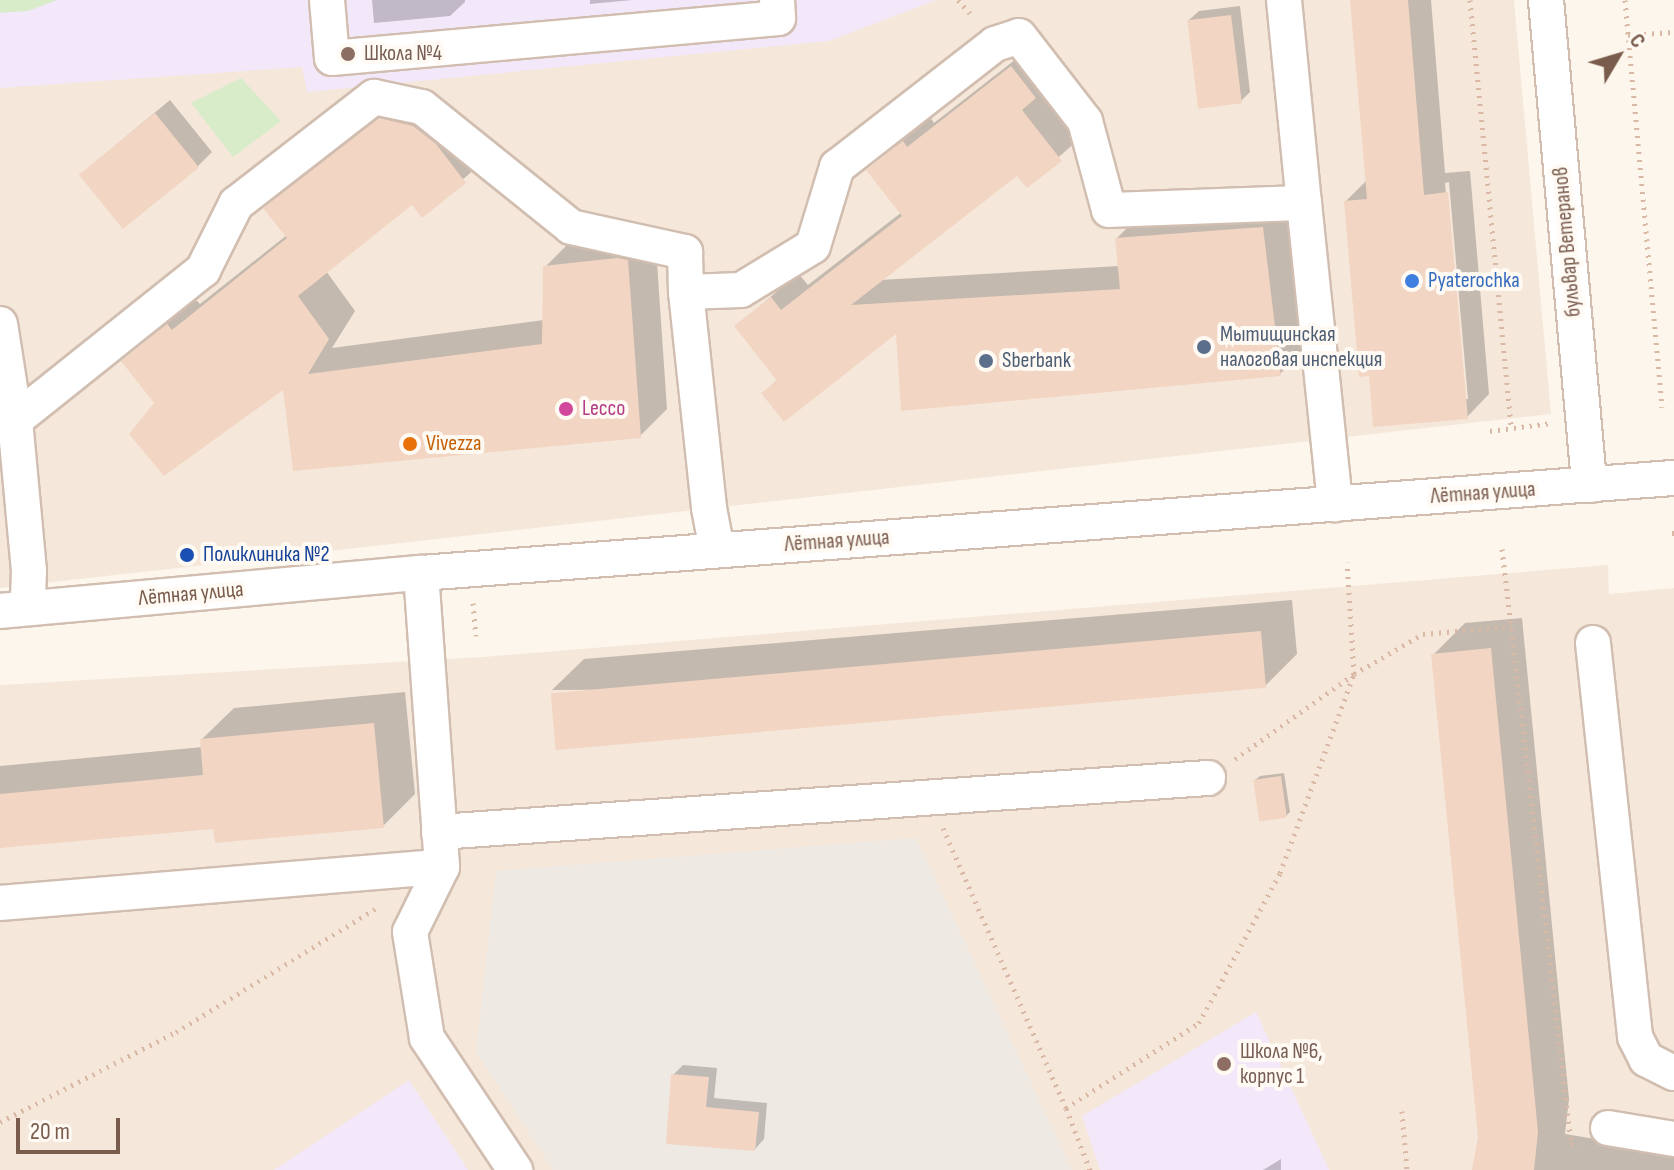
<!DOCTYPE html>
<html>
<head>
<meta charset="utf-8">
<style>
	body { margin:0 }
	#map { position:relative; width:1674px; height:1170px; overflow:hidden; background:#fdf6ec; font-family:"Sofia Sans Condensed",sans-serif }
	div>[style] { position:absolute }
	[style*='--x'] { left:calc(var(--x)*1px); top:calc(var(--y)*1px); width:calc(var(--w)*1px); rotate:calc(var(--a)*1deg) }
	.residential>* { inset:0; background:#f5e8da }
	.industrial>* { inset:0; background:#efe9e4 }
	.education>* { inset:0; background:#f3e8fa }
	.green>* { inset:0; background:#d8ecc9 }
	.shadow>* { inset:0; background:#0003 }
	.building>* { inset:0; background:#f3d5c3; transform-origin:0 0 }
	.path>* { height:5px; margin-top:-2.5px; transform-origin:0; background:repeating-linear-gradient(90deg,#d9b8a5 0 2px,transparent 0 8px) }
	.roads { filter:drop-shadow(2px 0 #d1beb0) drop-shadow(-2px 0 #d1beb0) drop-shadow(0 2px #d1beb0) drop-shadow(0 -2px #d1beb0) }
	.minor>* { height:34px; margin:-17px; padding:0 17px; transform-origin:17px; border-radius:17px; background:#fff }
	.dots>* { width:22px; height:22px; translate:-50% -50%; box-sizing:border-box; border:4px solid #fffaf3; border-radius:50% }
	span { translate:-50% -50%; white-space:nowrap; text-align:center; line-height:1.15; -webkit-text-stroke:8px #fffaf3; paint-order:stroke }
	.education-label { font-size:22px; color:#785e54 }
	.left { translate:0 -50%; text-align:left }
	.street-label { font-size:22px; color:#7a5c4d }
	.shop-label { font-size:22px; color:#366cbe }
	.service-label { font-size:22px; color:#4e5e75 }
	.hotel-label { font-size:22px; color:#b23c85 }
	.food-label { font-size:22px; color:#c56008 }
	.transit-label { font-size:22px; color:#164399 }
	.north { position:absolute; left:1578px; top:16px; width:80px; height:80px; -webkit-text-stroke:6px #fffaf3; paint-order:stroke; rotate:52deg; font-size:22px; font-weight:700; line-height:32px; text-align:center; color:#7a5c4d }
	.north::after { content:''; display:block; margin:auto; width:28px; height:36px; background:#7a5c4d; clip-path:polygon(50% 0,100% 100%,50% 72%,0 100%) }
	.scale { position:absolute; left:16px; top:1118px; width:104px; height:36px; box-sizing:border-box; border:4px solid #7a5c4d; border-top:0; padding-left:10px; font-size:24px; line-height:28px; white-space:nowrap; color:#7a5c4d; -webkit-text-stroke:6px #fffaf3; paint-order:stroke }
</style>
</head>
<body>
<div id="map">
	<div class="residential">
		<div style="clip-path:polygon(0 0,1514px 0,1551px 414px,0 588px)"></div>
		<div style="clip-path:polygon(1608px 565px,1609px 594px,1674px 588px,1674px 1170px,0 1170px,0 685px,483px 657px)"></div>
	</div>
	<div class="industrial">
		<div style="clip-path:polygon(916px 838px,1072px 1170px,553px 1170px,476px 1052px,496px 871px)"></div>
	</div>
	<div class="education">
		<div style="clip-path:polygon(0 0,936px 0,829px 41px,307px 92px,302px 67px,0 88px)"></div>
		<div style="clip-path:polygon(1256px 1012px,1329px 1170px,1100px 1170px,1082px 1116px)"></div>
		<div style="clip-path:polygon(409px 1080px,468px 1170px,274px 1170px)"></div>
	</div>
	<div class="green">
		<div style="clip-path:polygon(0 0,57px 0,28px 11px,0 13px)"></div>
		<div style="clip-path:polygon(241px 78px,281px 121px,233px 157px,191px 103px)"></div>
	</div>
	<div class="shadow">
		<div style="clip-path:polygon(372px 0,465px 0,465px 2px,450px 16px,374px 23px)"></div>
		<div style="clip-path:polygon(590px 0,632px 0,590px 4px)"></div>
		<div style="clip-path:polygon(evenodd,1352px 0,1431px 0,1445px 173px,1470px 171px,1489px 394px,1467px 417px,1370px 374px,1346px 201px,1367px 180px,1352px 0,1449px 182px,1468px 399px,1464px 399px,1445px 183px,1449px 182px)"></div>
		<div style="clip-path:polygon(1240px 6px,1250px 92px,1241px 101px,1189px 20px,1199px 11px)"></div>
		<div style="clip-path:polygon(1038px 42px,1086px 133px,1027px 185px,1018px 173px,880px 280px,1119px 266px,1117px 238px,1143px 212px,1288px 202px,1306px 348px,1280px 374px,897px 331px,764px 393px,778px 379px,737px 326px,798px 273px,808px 285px,902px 212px,869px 170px,930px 117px,934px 123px)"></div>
		<div style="clip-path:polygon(408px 92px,441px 99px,463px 117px,492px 154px,422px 215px,412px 202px,326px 271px,355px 311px,332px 348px,544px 320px,545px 267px,573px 239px,655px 233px,667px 409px,640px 436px,284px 386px,157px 404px,124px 361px,195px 299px,200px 304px,287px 235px,266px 208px,293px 181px)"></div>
		<div style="clip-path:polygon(170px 100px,212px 152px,198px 166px,81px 174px)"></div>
		<div style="clip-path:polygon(1292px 600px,1297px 654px,1265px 686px,552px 690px,584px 659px)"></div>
		<div style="clip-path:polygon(1522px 618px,1569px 1099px,1565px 1134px,1674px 1152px,1674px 1170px,1474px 1170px,1480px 1137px,1433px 655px,1465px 623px)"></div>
		<div style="clip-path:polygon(405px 692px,415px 794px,383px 826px,215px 827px,0 846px,0 766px,203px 747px,202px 739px,234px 708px)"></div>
		<div style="clip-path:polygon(1284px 773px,1290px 812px,1286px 816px,1255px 780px,1260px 776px)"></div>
		<div style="clip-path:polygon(683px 1065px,717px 1068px,714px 1098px,767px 1103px,764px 1139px,755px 1149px,668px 1142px,673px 1075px)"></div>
		<div style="clip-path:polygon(1281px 1159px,1281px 1170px,1263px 1170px)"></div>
	</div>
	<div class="building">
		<div style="clip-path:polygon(1350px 0,1408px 0,1424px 195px,1448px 192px,1468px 419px,1373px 427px,1369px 376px,1359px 377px,1344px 201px,1367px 199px)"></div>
		<div style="left:1231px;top:15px;width:89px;height:44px;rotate:83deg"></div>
		<div style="clip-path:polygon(1011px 66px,1036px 98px,1022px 110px,1062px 161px,1027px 188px,1017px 176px,851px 305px,1120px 289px,1115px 238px,1263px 227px,1281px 376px,901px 411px,896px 334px,784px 422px,761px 393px,777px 381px,734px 326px,771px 297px,781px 310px,902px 216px,866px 170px,903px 141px,907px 147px)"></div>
		<div style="left:155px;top:113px;width:70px;height:98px;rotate:51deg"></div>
		<div style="clip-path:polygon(379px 118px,413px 126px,436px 144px,466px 183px,422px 218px,412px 205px,298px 296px,329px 339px,308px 374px,542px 344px,543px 266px,617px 258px,628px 260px,641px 438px,293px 471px,283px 390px,164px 476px,129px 434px,154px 403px,121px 361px,167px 324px,172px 330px,287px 238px,263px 208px)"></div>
		<div style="left:1261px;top:631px;width:57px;height:713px;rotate:85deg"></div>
		<div style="clip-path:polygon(1491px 648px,1538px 1132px,1534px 1170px,1472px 1170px,1478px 1137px,1431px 654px)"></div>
		<div style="clip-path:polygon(374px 723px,384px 828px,215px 843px,213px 829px,0 848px,0 794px,203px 775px,200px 739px)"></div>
		<div style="left:1281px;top:776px;width:42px;height:28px;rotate:82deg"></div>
		<div style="clip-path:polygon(671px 1074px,709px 1077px,706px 1107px,759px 1112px,755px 1151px,666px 1144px)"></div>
	</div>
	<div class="path">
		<div style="--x:958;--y:0;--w:24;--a:48"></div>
		<div style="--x:1470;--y:0;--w:430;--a:84.5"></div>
		<div style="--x:1625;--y:0;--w:409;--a:84.8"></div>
		<div style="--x:1628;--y:35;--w:45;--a:-3.8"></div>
		<div style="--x:1490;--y:431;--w:62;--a:-7.5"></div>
		<div style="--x:1672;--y:533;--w:2;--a:0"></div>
		<div style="--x:1502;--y:549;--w:598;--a:83.37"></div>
		<div style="--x:1571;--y:1143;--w:9;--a:6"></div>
		<div style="--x:473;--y:603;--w:33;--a:85"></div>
		<div style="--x:1235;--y:759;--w:146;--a:-35.5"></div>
		<div style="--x:1354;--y:674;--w:80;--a:-30.1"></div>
		<div style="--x:1423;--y:634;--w:89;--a:-5.1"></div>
		<div style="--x:943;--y:828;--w:306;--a:66.3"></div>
		<div style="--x:1402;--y:1111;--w:59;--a:85.2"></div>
		<div style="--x:0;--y:1122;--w:198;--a:-27.1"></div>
		<div style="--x:176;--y:1032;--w:236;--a:-31.7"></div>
		<div style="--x:1090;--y:1170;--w:66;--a:-111.2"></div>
		<div style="--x:1066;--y:1108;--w:158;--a:-32.6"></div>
		<div style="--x:1199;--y:1023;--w:170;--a:-61.6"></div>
		<div style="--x:1280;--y:873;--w:212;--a:-69.6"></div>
		<div style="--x:1354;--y:674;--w:112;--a:-93.6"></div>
	</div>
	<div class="roads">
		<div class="minor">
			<div style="--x:327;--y:0;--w:58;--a:85.1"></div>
			<div style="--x:332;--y:58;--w:448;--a:-5.1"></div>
			<div style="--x:778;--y:18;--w:18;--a:-93"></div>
			<div style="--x:1284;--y:0;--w:204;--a:84.4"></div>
			<div style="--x:1546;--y:0;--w:487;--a:84.9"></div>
			<div style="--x:686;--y:292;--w:55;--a:-2.1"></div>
			<div style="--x:741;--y:290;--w:84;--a:-31.4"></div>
			<div style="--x:813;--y:246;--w:83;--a:-73.1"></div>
			<div style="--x:837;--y:167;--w:200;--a:-37.9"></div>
			<div style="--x:995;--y:44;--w:25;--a:-18"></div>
			<div style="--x:1019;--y:36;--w:108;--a:52.2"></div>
			<div style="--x:1085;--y:121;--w:92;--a:74.9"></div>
			<div style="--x:1109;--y:210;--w:195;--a:-2.1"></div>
			<div style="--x:1304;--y:203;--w:303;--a:84.1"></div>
			<div style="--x:0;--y:324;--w:97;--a:81.1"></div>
			<div style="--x:15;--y:420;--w:151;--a:84.7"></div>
			<div style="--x:29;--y:570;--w:38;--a:92"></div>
			<div style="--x:15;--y:420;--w:241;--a:-38.6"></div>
			<div style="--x:203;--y:270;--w:74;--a:-63.4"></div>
			<div style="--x:236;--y:204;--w:175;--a:-37.8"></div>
			<div style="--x:374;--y:97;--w:49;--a:11.8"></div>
			<div style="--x:422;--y:107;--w:191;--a:38.8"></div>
			<div style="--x:571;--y:227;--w:117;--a:12.4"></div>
			<div style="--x:685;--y:252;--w:40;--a:88.6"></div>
			<div style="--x:686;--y:292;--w:217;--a:83.9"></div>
			<div style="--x:709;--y:508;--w:43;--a:79.2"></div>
			<div style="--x:421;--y:573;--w:295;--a:85.9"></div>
			<div style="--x:442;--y:867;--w:72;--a:116.2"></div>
			<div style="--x:410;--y:932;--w:107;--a:80.9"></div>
			<div style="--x:427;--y:1038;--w:159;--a:56.3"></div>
			<div style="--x:0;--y:611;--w:423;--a:-5.2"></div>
			<div style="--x:421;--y:573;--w:1257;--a:-4.34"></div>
			<div style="--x:1593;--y:643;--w:396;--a:83.9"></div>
			<div style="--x:1635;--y:1037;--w:25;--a:63"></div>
			<div style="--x:1646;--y:1059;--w:31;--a:27"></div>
			<div style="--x:439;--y:832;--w:771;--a:-4.02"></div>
			<div style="--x:0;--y:903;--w:443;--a:-4.7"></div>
			<div style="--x:1608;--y:1128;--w:67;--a:9.5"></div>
		</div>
	</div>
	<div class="dots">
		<div style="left:348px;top:54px;background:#8d6e63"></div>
		<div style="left:1412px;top:281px;background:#3f7fe0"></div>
		<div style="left:1204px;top:347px;background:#5c6f8a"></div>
		<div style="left:986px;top:361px;background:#5c6f8a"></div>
		<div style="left:566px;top:409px;background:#d1479c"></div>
		<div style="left:410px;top:444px;background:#e8710a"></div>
		<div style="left:187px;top:555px;background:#1a4fb4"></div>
		<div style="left:1224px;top:1064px;background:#8d6e63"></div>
	</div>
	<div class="education-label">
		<span class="left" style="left:364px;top:54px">Школа №4</span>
		<span class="left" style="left:1240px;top:1064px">Школа №6,<br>корпус 1</span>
	</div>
	<div class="street-label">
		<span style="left:1567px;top:242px;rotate:-95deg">бульвар Ветеранов</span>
		<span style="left:1483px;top:493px;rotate:-4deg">Лётная улица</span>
		<span style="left:837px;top:541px;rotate:-4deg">Лётная улица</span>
		<span style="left:191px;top:594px;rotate:-5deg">Лётная улица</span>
	</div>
	<div class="shop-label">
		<span class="left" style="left:1428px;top:281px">Pyaterochka</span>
	</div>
	<div class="service-label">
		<span class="left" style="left:1220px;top:347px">Мытищинская<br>налоговая инспекция</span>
		<span class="left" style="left:1002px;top:361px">Sberbank</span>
	</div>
	<div class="hotel-label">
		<span class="left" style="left:582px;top:409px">Lecco</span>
	</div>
	<div class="food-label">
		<span class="left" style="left:426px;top:444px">Vivezza</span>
	</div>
	<div class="transit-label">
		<span class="left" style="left:203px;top:555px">Поликлиника №2</span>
	</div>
	<div class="north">С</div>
	<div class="scale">20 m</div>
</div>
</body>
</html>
